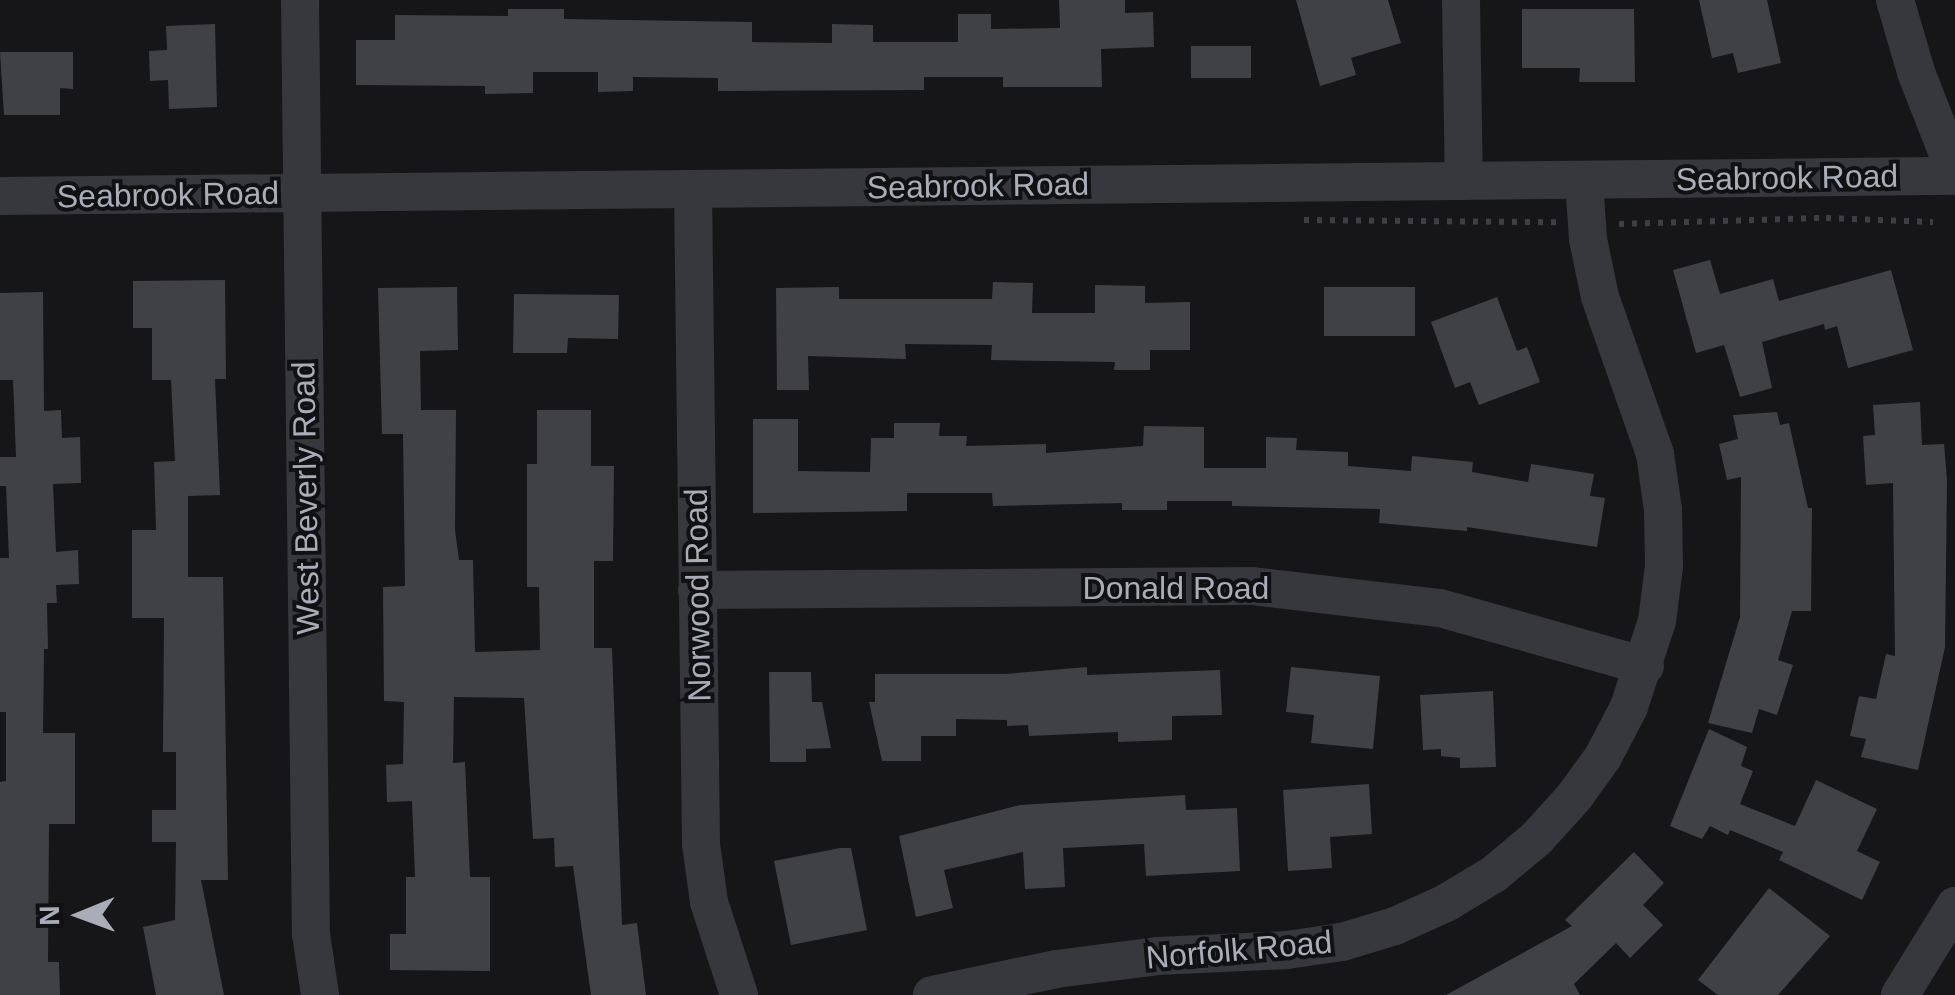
<!DOCTYPE html>
<html>
<head>
<meta charset="utf-8">
<style>
	body { margin:0 }
	#map { position:relative; width:1955px; height:995px; overflow:hidden; background:#161618; font-family:Helvetica,sans-serif }
	div>[style] { position:absolute }
	[style*='--x'] { left:calc(var(--x)*1px); top:calc(var(--y)*1px); width:calc(var(--w)*1px); rotate:calc(var(--a)*1deg) }
	.building>* { inset:0; background:#404145; transform-origin:0 0 }
	.path>* { height:6px; margin-top:-3px; transform-origin:0; background:repeating-linear-gradient(90deg,#3d3f44 0 5px,transparent 0 13px) }
	.minor>* { height:38px; margin:-19px; padding:0 19px; transform-origin:19px; border-radius:19px; background:#37383d }
	span { translate:-50% -50%; white-space:nowrap; text-align:center; line-height:1.15; -webkit-text-stroke:8px #111113; paint-order:stroke }
	.street-label { font-size:32px; color:#a8adb8 }
	.north { position:absolute; left:30px; top:865px; width:100px; height:100px; -webkit-text-stroke:8px #111113; paint-order:stroke; rotate:269deg; font-size:28px; font-weight:700; line-height:40px; text-align:center; color:#a8adb8 }
	.north::after { content:''; display:block; margin:auto; width:35px; height:45px; background:#a8adb8; clip-path:polygon(50% 0,100% 100%,50% 72%,0 100%) }
</style>
</head>
<body>
<div id="map">
	<div class="building">
		<div style="clip-path:polygon(1059px 0,1125px 0,1125px 13px,1153px 12px,1154px 47px,1101px 49px,1102px 87px,1003px 87px,1003px 77px,924px 77px,924px 90px,718px 91px,718px 78px,633px 77px,633px 91px,598px 92px,598px 72px,533px 72px,533px 93px,485px 94px,485px 86px,356px 85px,356px 40px,395px 40px,395px 15px,508px 16px,508px 9px,564px 9px,564px 19px,752px 22px,752px 42px,832px 43px,832px 24px,873px 25px,873px 42px,958px 42px,958px 14px,991px 14px,991px 29px,1060px 28px)"></div>
		<div style="clip-path:polygon(1296px 0,1388px 0,1401px 43px,1351px 58px,1356px 75px,1320px 86px)"></div>
		<div style="clip-path:polygon(1699px 0,1767px 0,1781px 63px,1738px 73px,1733px 53px,1712px 58px)"></div>
		<div style="clip-path:polygon(1522px 9px,1634px 9px,1635px 82px,1579px 82px,1580px 68px,1522px 68px)"></div>
		<div style="clip-path:polygon(215px 24px,217px 107px,169px 109px,168px 80px,150px 81px,149px 51px,167px 50px,166px 26px)"></div>
		<div style="left:1191px;top:46px;width:60px;height:32px"></div>
		<div style="clip-path:polygon(0 52px,73px 52px,73px 89px,60px 88px,60px 115px,4px 115px)"></div>
		<div style="clip-path:polygon(1710px 260px,1720px 294px,1773px 279px,1779px 301px,1891px 270px,1913px 350px,1848px 368px,1837px 326px,1825px 330px,1824px 324px,1762px 342px,1772px 388px,1740px 397px,1724px 345px,1696px 353px,1673px 270px)"></div>
		<div style="clip-path:polygon(225px 280px,226px 379px,215px 379px,220px 495px,188px 496px,188px 577px,223px 577px,228px 880px,201px 880px,224px 995px,156px 995px,143px 927px,175px 920px,176px 842px,152px 842px,152px 810px,176px 810px,176px 752px,163px 752px,164px 618px,132px 618px,132px 530px,156px 530px,154px 462px,175px 461px,171px 380px,152px 380px,152px 328px,133px 328px,133px 281px)"></div>
		<div style="clip-path:polygon(993px 282px,1033px 283px,1032px 313px,1095px 313px,1095px 285px,1145px 286px,1145px 303px,1190px 302px,1190px 350px,1150px 350px,1150px 370px,1114px 370px,1115px 362px,991px 360px,992px 345px,905px 344px,906px 359px,808px 356px,809px 390px,777px 390px,776px 288px,839px 287px,839px 299px,992px 299px)"></div>
		<div style="clip-path:polygon(457px 287px,458px 350px,420px 351px,421px 410px,456px 410px,455px 530px,459px 560px,473px 560px,475px 652px,540px 650px,539px 587px,527px 587px,527px 464px,537px 464px,537px 410px,591px 410px,591px 466px,614px 466px,613px 561px,594px 561px,594px 648px,612px 648px,622px 925px,637px 923px,646px 995px,591px 995px,573px 866px,555px 867px,554px 838px,533px 839px,524px 698px,454px 697px,453px 763px,465px 762px,470px 877px,490px 877px,490px 971px,390px 970px,390px 934px,406px 934px,406px 877px,415px 877px,412px 801px,387px 802px,386px 765px,403px 764px,404px 702px,384px 701px,383px 587px,405px 586px,403px 434px,382px 434px,378px 288px)"></div>
		<div style="left:1324px;top:287px;width:91px;height:49px"></div>
		<div style="clip-path:polygon(43px 292px,44px 411px,61px 410px,62px 438px,80px 437px,81px 483px,53px 484px,56px 552px,78px 550px,79px 584px,56px 585px,57px 603px,47px 603px,48px 649px,44px 649px,43px 733px,75px 733px,75px 824px,49px 824px,48px 962px,59px 962px,60px 995px,0 995px,0 782px,6px 781px,6px 712px,0 712px,0 558px,9px 558px,6px 486px,0 486px,0 457px,16px 457px,13px 380px,0 380px,0 293px)"></div>
		<div style="clip-path:polygon(514px 294px,619px 295px,618px 339px,568px 338px,567px 353px,513px 353px)"></div>
		<div style="clip-path:polygon(1497px 297px,1517px 351px,1527px 347px,1540px 382px,1479px 405px,1470px 382px,1455px 388px,1431px 322px)"></div>
		<div style="clip-path:polygon(1920px 402px,1922px 445px,1944px 444px,1947px 480px,1945px 647px,1918px 770px,1861px 757px,1866px 739px,1850px 736px,1859px 696px,1876px 699px,1886px 654px,1895px 656px,1893px 483px,1866px 485px,1863px 436px,1875px 435px,1873px 405px)"></div>
		<div style="clip-path:polygon(1777px 412px,1780px 425px,1789px 423px,1808px 508px,1812px 508px,1811px 611px,1792px 611px,1778px 660px,1793px 665px,1777px 715px,1759px 709px,1752px 733px,1708px 723px,1740px 617px,1741px 477px,1727px 480px,1719px 444px,1738px 439px,1733px 415px)"></div>
		<div style="clip-path:polygon(753px 419px,798px 419px,798px 471px,870px 472px,871px 438px,894px 438px,894px 423px,940px 423px,939px 436px,967px 436px,966px 446px,1046px 444px,1046px 453px,1143px 446px,1144px 426px,1204px 427px,1204px 468px,1266px 468px,1266px 437px,1297px 438px,1296px 450px,1348px 452px,1348px 466px,1411px 471px,1412px 456px,1473px 462px,1472px 472px,1528px 482px,1531px 464px,1594px 474px,1590px 496px,1605px 498px,1597px 547px,1467px 527px,1467px 531px,1379px 523px,1380px 509px,1232px 506px,1232px 501px,1167px 501px,1167px 510px,1122px 510px,1122px 503px,993px 506px,992px 493px,907px 493px,907px 511px,753px 513px)"></div>
		<div style="clip-path:polygon(1087px 667px,1087px 675px,1220px 670px,1222px 715px,1172px 716px,1172px 740px,1118px 742px,1118px 732px,1029px 736px,1028px 725px,1007px 726px,1007px 720px,956px 719px,956px 736px,921px 736px,921px 761px,882px 761px,869px 702px,875px 702px,875px 674px,1005px 674px)"></div>
		<div style="clip-path:polygon(1291px 667px,1380px 676px,1373px 749px,1311px 743px,1314px 715px,1286px 712px)"></div>
		<div style="clip-path:polygon(769px 672px,811px 672px,812px 702px,822px 702px,831px 748px,806px 749px,806px 762px,770px 762px)"></div>
		<div style="clip-path:polygon(1493px 691px,1496px 767px,1460px 768px,1460px 758px,1441px 756px,1441px 749px,1423px 750px,1420px 695px)"></div>
		<div style="clip-path:polygon(1709px 729px,1747px 747px,1741px 766px,1753px 771px,1740px 804px,1795px 826px,1816px 780px,1877px 809px,1857px 851px,1880px 862px,1862px 900px,1779px 860px,1783px 852px,1730px 830px,1728px 835px,1710px 826px,1702px 839px,1670px 826px)"></div>
		<div style="clip-path:polygon(1369px 784px,1372px 834px,1330px 837px,1332px 868px,1288px 871px,1283px 790px)"></div>
		<div style="clip-path:polygon(1185px 795px,1186px 810px,1237px 808px,1240px 871px,1146px 876px,1144px 844px,1063px 848px,1065px 887px,1025px 889px,1023px 852px,944px 870px,953px 908px,916px 917px,899px 836px,1020px 805px)"></div>
		<div style="clip-path:polygon(840px 848px,851px 848px,867px 930px,791px 945px,774px 861px)"></div>
		<div style="clip-path:polygon(1634px 852px,1664px 883px,1643px 905px,1663px 925px,1630px 958px,1616px 943px,1574px 984px,1580px 995px,1446px 995px,1572px 926px,1565px 920px)"></div>
		<div style="clip-path:polygon(1769px 888px,1830px 936px,1778px 995px,1718px 995px,1698px 980px)"></div>
	</div>
	<div class="path">
		<div style="--x:1304;--y:220;--w:252;--a:0.5"></div>
		<div style="--x:1619;--y:224;--w:207;--a:-1.7"></div>
		<div style="--x:1826;--y:218;--w:107;--a:2.1"></div>
	</div>
	<div class="minor">
		<div style="--x:300;--y:0;--w:934;--a:89.33"></div>
		<div style="--x:311;--y:934;--w:62;--a:81.6"></div>
		<div style="--x:1461;--y:0;--w:181;--a:89.1"></div>
		<div style="--x:1895;--y:0;--w:75;--a:73.7"></div>
		<div style="--x:1916;--y:72;--w:107;--a:68.7"></div>
		<div style="--x:693;--y:189;--w:655;--a:89.3"></div>
		<div style="--x:701;--y:844;--w:59;--a:82.1"></div>
		<div style="--x:709;--y:902;--w:98;--a:72.1"></div>
		<div style="--x:0;--y:196;--w:1955;--a:-0.59"></div>
		<div style="--x:697;--y:590;--w:555;--a:-0.41"></div>
		<div style="--x:1252;--y:586;--w:189;--a:6.7"></div>
		<div style="--x:1440;--y:608;--w:213;--a:15.8"></div>
		<div style="--x:932;--y:995;--w:127;--a:-11.8"></div>
		<div style="--x:1056;--y:969;--w:102;--a:-7.3"></div>
		<div style="--x:1157;--y:956;--w:130;--a:-2.6"></div>
		<div style="--x:1287;--y:950;--w:56;--a:-8.3"></div>
		<div style="--x:1342;--y:942;--w:55;--a:-16.8"></div>
		<div style="--x:1395;--y:926;--w:56;--a:-24.3"></div>
		<div style="--x:1446;--y:903;--w:56;--a:-31.1"></div>
		<div style="--x:1494;--y:874;--w:56;--a:-39.9"></div>
		<div style="--x:1537;--y:838;--w:55;--a:-47.9"></div>
		<div style="--x:1574;--y:797;--w:49;--a:-54.1"></div>
		<div style="--x:1603;--y:757;--w:56;--a:-62.5"></div>
		<div style="--x:1629;--y:707;--w:90;--a:-72"></div>
		<div style="--x:1657;--y:621;--w:55;--a:-82.7"></div>
		<div style="--x:1664;--y:566;--w:56;--a:-91"></div>
		<div style="--x:1663;--y:510;--w:57;--a:-98.1"></div>
		<div style="--x:1655;--y:454;--w:166;--a:-109.3"></div>
		<div style="--x:1600;--y:297;--w:59;--a:-101.7"></div>
		<div style="--x:1588;--y:239;--w:59;--a:-93.9"></div>
		<div style="--x:1900;--y:995;--w:105;--a:-58.3"></div>
	</div>
	<div class="street-label">
		<span style="left:1787px;top:178px;rotate:-1deg">Seabrook Road</span>
		<span style="left:978px;top:186px;rotate:-1deg">Seabrook Road</span>
		<span style="left:168px;top:195px;rotate:-1deg">Seabrook Road</span>
		<span style="left:306px;top:498px;rotate:-91deg">West Beverly Road</span>
		<span style="left:1176px;top:588px">Donald Road</span>
		<span style="left:698px;top:595px;rotate:-91deg">Norwood Road</span>
		<span style="left:1239px;top:950px;rotate:-5deg">Norfolk Road</span>
	</div>
	<div class="north">N</div>
</div>
</body>
</html>
